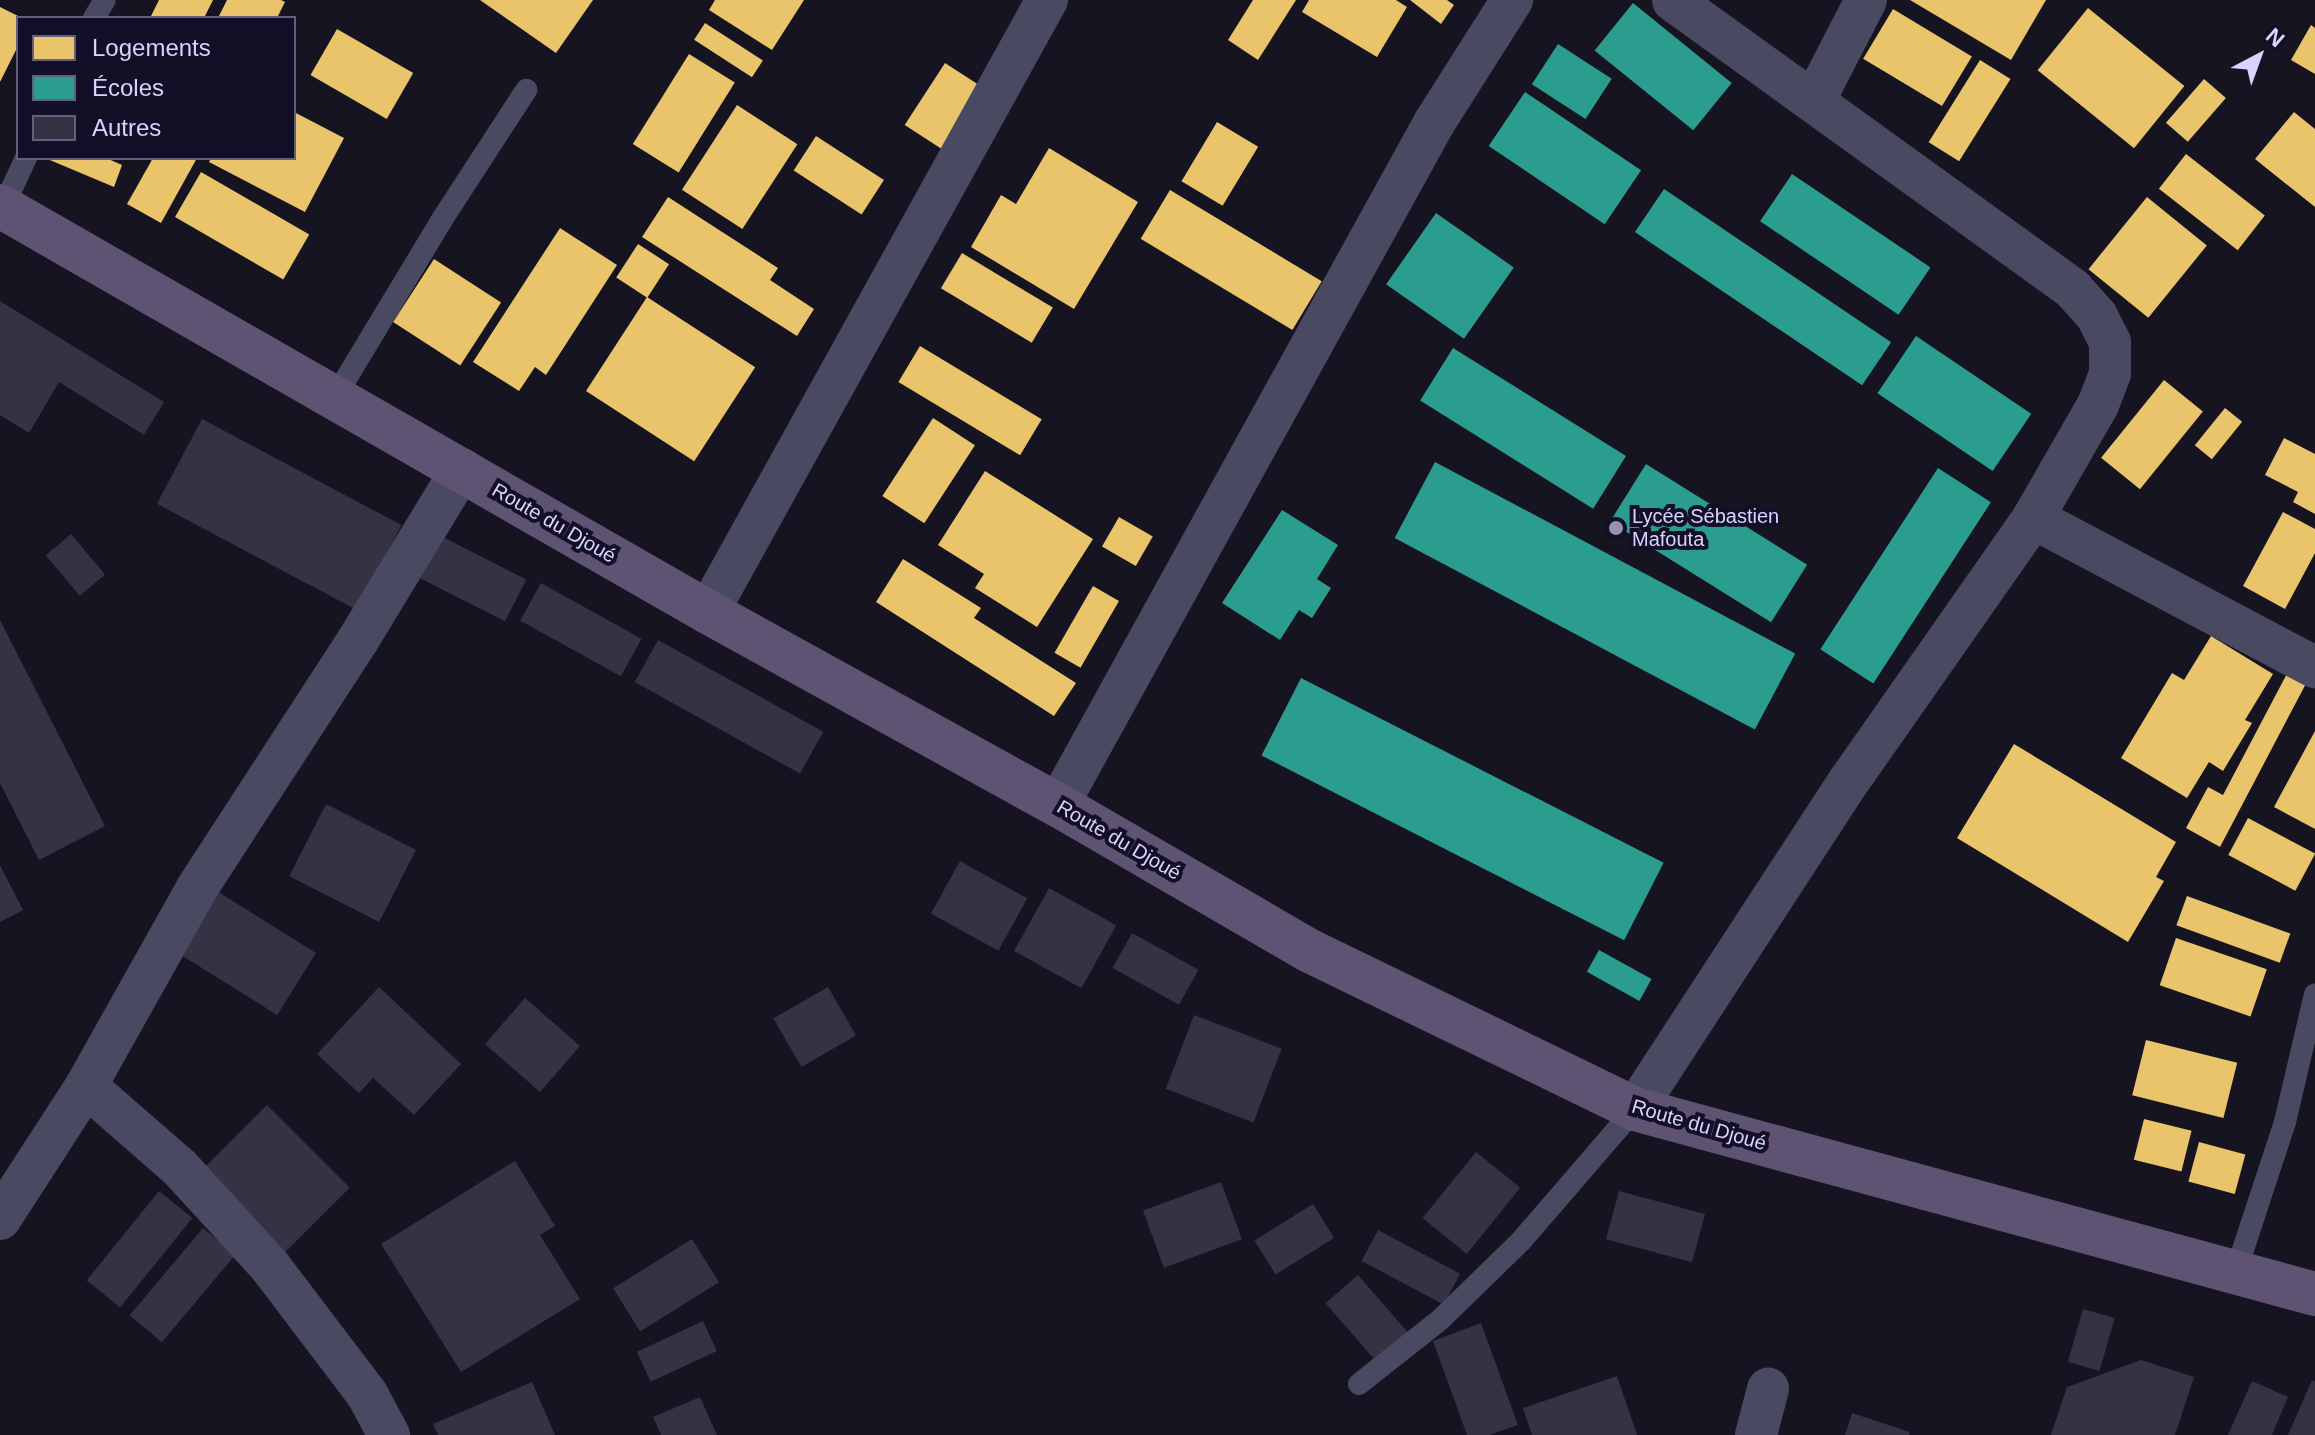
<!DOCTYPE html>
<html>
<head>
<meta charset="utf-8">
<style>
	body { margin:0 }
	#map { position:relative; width:2315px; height:1435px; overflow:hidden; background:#161421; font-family:Arial,sans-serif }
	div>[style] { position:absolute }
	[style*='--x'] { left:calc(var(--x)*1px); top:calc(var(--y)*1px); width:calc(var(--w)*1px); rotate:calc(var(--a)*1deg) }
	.homes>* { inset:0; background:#e9c46a; transform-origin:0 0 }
	.schools>* { inset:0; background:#2a9d8f; transform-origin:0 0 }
	.building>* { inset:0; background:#343243; transform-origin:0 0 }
	.service>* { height:22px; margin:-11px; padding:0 11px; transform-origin:11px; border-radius:11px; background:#4a4962 }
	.minor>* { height:42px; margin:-21px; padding:0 21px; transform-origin:21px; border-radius:21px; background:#4a4962 }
	.primary>* { height:44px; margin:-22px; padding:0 22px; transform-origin:22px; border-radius:22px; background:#5e5373 }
	.dots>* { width:22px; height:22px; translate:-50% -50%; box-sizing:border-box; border:4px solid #130f26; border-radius:50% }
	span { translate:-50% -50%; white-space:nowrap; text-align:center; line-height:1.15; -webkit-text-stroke:8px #130f26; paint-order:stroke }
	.poi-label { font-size:20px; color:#d9d4ff }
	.left { translate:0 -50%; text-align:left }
	.street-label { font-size:20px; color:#d9d4ff }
	.legend { position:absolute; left:16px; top:16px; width:280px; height:144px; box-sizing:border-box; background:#130f26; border:2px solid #625e7d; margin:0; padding:10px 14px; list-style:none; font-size:24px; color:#d9d4ff }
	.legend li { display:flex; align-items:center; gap:16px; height:40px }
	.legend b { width:40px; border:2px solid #625e7d }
	.north { position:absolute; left:2219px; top:16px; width:80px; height:80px; -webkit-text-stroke:6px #130f26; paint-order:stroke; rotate:41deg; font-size:22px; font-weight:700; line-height:32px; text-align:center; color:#d9d4ff }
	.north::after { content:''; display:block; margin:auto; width:28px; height:36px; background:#d9d4ff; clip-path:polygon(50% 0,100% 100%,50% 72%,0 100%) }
</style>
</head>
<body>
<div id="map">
	<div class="homes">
		<div style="clip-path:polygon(159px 0,213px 0,204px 18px,150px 18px)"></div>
		<div style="clip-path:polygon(227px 0,281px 0,285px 2px,277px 18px,218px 18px)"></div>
		<div style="clip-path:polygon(480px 0,593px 0,556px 53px)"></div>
		<div style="clip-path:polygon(715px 0,804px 0,772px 50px,709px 10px)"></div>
		<div style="clip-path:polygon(1253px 0,1296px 0,1258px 60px,1228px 40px)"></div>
		<div style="clip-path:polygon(1309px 0,1396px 0,1407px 7px,1377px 57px,1302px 12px)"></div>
		<div style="clip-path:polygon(1410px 0,1447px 0,1454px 5px,1441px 24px)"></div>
		<div style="clip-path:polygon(1910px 0,2046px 0,2011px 60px)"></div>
		<div style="clip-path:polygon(0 7px,18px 16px,18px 46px,0 82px)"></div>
		<div style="left:2088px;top:8px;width:124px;height:80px;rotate:39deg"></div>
		<div style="left:1893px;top:9px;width:92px;height:58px;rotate:31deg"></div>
		<div style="left:705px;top:23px;width:69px;height:20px;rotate:33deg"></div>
		<div style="clip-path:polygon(2311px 25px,2315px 28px,2315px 74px,2291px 60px)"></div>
		<div style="left:337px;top:29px;width:88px;height:53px;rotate:30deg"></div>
		<div style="left:689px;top:54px;width:54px;height:106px;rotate:32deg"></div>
		<div style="left:1980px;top:60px;width:36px;height:97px;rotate:32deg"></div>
		<div style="left:945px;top:63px;width:46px;height:74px;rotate:33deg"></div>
		<div style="left:2204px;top:79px;width:29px;height:58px;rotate:41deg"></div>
		<div style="left:737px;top:105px;width:72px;height:101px;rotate:33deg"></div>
		<div style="clip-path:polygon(294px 112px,344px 138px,305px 212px,209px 162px,211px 158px,294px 158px)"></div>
		<div style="clip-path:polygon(2294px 112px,2315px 129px,2315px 207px,2255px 159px)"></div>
		<div style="left:1217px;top:122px;width:48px;height:69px;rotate:31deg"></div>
		<div style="left:816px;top:136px;width:81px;height:41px;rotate:33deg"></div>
		<div style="clip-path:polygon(1049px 148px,1138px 202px,1074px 309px,971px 247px,1001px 195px,1016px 204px)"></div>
		<div style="left:2186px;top:154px;width:100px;height:44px;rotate:38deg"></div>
		<div style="clip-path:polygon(45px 158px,106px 158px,122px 165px,114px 187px)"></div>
		<div style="clip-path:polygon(153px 158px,197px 158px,161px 223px,127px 204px)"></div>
		<div style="left:201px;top:172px;width:125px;height:52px;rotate:30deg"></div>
		<div style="left:1170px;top:190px;width:177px;height:57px;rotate:31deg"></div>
		<div style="clip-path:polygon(668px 197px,778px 268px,770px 280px,814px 309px,797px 336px,642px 237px)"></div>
		<div style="left:2147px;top:197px;width:77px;height:93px;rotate:39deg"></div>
		<div style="clip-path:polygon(560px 228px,617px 265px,546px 375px,535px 367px,519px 391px,473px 362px)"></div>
		<div style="left:638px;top:244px;width:37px;height:40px;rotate:33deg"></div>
		<div style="left:962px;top:253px;width:106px;height:41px;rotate:31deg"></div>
		<div style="left:434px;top:259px;width:80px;height:75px;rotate:33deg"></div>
		<div style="left:647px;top:297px;width:129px;height:112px;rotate:33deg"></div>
		<div style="left:920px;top:346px;width:142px;height:42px;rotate:31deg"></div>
		<div style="left:2164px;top:380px;width:50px;height:100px;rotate:39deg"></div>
		<div style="left:2225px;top:408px;width:22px;height:48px;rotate:39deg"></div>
		<div style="left:933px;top:418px;width:50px;height:93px;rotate:33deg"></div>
		<div style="clip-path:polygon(2284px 438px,2315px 454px,2315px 514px,2293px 502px,2298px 492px,2265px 475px)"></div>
		<div style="clip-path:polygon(985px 471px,1093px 539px,1037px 627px,975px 588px,984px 574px,938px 545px)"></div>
		<div style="clip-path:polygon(2283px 512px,2315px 529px,2315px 553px,2285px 609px,2243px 586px)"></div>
		<div style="left:1119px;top:517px;width:39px;height:34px;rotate:30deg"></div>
		<div style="clip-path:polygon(903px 559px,981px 608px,974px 618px,1076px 683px,1054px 716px,876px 602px)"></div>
		<div style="left:1093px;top:586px;width:30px;height:77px;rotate:30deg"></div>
		<div style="clip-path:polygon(2211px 636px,2273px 674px,2245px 720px,2252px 723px,2223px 771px,2209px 762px,2187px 798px,2121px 758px,2172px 673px,2184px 680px)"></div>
		<div style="clip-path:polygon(2291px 666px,2310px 676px,2220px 847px,2186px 828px,2208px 787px,2223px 795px)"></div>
		<div style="clip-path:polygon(2315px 731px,2315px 829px,2274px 807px)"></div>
		<div style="clip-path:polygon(2014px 744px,2176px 842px,2156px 877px,2164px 881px,2128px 942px,1957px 838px)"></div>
		<div style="left:2248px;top:818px;width:76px;height:42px;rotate:28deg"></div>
		<div style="left:2187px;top:896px;width:110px;height:31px;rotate:20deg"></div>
		<div style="left:2176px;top:938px;width:96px;height:50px;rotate:19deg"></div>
		<div style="left:2146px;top:1040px;width:94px;height:57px;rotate:14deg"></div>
		<div style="left:2144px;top:1119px;width:49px;height:42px;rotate:14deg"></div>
		<div style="left:2199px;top:1142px;width:48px;height:41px;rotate:15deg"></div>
	</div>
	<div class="schools">
		<div style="left:1633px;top:3px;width:127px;height:61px;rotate:39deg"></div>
		<div style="left:1558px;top:44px;width:64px;height:48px;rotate:33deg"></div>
		<div style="left:1525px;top:92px;width:140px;height:65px;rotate:34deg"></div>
		<div style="left:1792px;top:174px;width:167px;height:57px;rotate:34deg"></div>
		<div style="left:1664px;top:189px;width:274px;height:52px;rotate:34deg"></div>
		<div style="left:1436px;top:213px;width:95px;height:87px;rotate:35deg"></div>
		<div style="left:1916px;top:336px;width:139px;height:69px;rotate:34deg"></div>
		<div style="left:1453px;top:348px;width:204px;height:62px;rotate:32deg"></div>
		<div style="left:1435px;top:462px;width:408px;height:86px;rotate:28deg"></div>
		<div style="left:1646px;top:464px;width:190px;height:68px;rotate:32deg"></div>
		<div style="left:1938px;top:468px;width:63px;height:216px;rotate:33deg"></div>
		<div style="clip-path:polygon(1282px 510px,1338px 545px,1317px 579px,1331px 588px,1312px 618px,1299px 610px,1280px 640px,1222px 603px)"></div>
		<div style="left:1301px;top:678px;width:407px;height:87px;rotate:27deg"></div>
		<div style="left:1599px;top:950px;width:60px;height:25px;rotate:29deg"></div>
	</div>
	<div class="building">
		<div style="clip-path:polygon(0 301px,164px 402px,144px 435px,59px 382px,29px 433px,0 415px)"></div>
		<div style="left:202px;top:419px;width:226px;height:96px;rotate:28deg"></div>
		<div style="left:71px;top:534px;width:53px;height:33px;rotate:50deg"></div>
		<div style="left:439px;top:535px;width:98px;height:47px;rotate:27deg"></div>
		<div style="left:541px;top:583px;width:115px;height:43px;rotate:29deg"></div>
		<div style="clip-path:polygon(0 620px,105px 826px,39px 860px,0 783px)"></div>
		<div style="left:658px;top:640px;width:189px;height:48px;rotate:29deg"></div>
		<div style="left:326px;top:804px;width:101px;height:81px;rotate:27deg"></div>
		<div style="left:960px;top:861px;width:77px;height:60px;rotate:29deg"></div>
		<div style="clip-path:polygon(0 865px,23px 910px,0 922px)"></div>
		<div style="left:1049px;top:888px;width:77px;height:72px;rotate:29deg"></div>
		<div style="left:215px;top:890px;width:119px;height:73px;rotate:32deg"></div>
		<div style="left:1132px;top:933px;width:76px;height:40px;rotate:29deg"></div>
		<div style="clip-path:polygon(379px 987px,461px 1064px,414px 1115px,373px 1078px,359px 1093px,317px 1054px)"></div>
		<div style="left:828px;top:987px;width:56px;height:63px;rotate:60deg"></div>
		<div style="left:525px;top:998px;width:73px;height:61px;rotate:41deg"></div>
		<div style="left:1194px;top:1015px;width:94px;height:79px;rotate:21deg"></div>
		<div style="left:267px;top:1105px;width:117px;height:98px;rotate:45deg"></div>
		<div style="left:1476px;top:1152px;width:57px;height:85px;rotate:39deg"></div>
		<div style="clip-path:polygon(515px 1161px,555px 1226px,540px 1235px,580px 1299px,461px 1372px,381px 1244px)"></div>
		<div style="left:1221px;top:1182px;width:61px;height:83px;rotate:70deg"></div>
		<div style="left:159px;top:1191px;width:43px;height:115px;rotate:39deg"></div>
		<div style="left:1619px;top:1191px;width:89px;height:50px;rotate:15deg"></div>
		<div style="left:1313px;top:1204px;width:40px;height:69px;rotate:58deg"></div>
		<div style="left:203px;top:1228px;width:42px;height:114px;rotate:40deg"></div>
		<div style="left:1378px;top:1230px;width:93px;height:35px;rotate:28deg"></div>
		<div style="left:692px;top:1239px;width:51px;height:93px;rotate:58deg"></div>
		<div style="left:1358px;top:1275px;width:78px;height:43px;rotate:49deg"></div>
		<div style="left:2083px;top:1309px;width:33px;height:55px;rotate:16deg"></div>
		<div style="left:703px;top:1321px;width:33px;height:73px;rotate:65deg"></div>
		<div style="clip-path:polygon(1481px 1323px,1518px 1425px,1489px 1435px,1467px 1435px,1433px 1341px)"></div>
		<div style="clip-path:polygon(2141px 1360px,2194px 1377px,2175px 1435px,2051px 1435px,2067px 1387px)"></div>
		<div style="clip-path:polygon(1617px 1376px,1637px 1435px,1532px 1435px,1523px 1408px)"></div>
		<div style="clip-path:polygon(2312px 1380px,2315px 1382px,2315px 1435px,2288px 1435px)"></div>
		<div style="clip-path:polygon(2252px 1381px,2288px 1397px,2272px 1435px,2228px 1435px)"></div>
		<div style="clip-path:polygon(532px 1382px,555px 1435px,438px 1435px,433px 1424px)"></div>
		<div style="clip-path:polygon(700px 1397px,717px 1435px,661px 1435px,653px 1417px)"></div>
		<div style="clip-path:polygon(1852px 1413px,1910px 1432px,1909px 1435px,1845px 1435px)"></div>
	</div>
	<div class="service">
		<div style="--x:94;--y:18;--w:21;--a:-59"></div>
		<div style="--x:3;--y:207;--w:54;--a:-64.9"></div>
		<div style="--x:335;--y:397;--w:209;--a:-58.9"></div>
		<div style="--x:443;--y:218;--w:153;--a:-57"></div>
		<div style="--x:2236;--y:1271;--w:157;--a:-71.8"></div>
		<div style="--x:2285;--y:1122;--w:131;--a:-76.8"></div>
		<div style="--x:1359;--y:1384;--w:105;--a:-38.4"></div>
		<div style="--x:1441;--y:1319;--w:112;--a:-44.3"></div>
		<div style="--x:1521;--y:1241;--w:174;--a:-49.2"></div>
	</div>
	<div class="minor">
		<div style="--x:1815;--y:99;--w:111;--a:-62.7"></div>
		<div style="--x:2033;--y:518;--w:319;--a:27.9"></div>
		<div style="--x:708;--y:612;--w:700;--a:-61.02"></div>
		<div style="--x:1058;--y:805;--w:779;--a:-61.13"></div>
		<div style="--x:1434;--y:123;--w:146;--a:-57.6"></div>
		<div style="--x:86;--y:1086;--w:125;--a:41.1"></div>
		<div style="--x:180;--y:1168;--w:132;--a:47.5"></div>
		<div style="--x:269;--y:1265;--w:162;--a:52.8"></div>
		<div style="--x:367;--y:1394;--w:47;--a:61.8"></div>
		<div style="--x:1635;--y:1109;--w:392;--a:-56.9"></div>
		<div style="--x:1849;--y:781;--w:321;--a:-55"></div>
		<div style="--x:2033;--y:518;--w:130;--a:-60.1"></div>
		<div style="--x:2098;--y:405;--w:34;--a:-69"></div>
		<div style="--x:2110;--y:373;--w:31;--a:-90"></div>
		<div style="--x:2110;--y:342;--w:29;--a:-117"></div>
		<div style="--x:2097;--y:316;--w:36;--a:-132"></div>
		<div style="--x:2073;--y:289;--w:493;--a:-144.2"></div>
		<div style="--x:0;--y:1219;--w:158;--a:-57.1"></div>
		<div style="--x:86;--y:1086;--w:227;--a:-60.7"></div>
		<div style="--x:197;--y:888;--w:296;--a:-57"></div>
		<div style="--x:358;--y:640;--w:200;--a:-58.7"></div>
		<div style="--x:1756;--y:1435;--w:48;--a:-75.4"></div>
	</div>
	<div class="primary">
		<div style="--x:0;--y:206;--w:816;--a:29.83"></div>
		<div style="--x:708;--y:612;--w:400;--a:28.9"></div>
		<div style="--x:1058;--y:805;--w:291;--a:30.1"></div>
		<div style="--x:1310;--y:951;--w:361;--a:25.9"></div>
		<div style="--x:1635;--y:1109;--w:705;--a:15.22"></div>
	</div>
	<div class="dots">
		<div style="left:1616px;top:528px;background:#9591b1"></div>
	</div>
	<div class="poi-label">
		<span class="left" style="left:1632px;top:528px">Lycée Sébastien<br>Mafouta</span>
	</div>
	<div class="street-label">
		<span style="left:554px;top:523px;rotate:30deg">Route du Djoué</span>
		<span style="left:1119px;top:840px;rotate:30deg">Route du Djoué</span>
		<span style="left:1699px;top:1125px;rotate:16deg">Route du Djoué</span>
	</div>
	<ul class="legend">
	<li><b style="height:22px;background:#e9c46a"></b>Logements</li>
	<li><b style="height:22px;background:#2a9d8f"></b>Écoles</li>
	<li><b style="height:22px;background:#343243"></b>Autres</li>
	</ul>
	<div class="north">N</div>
</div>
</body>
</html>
